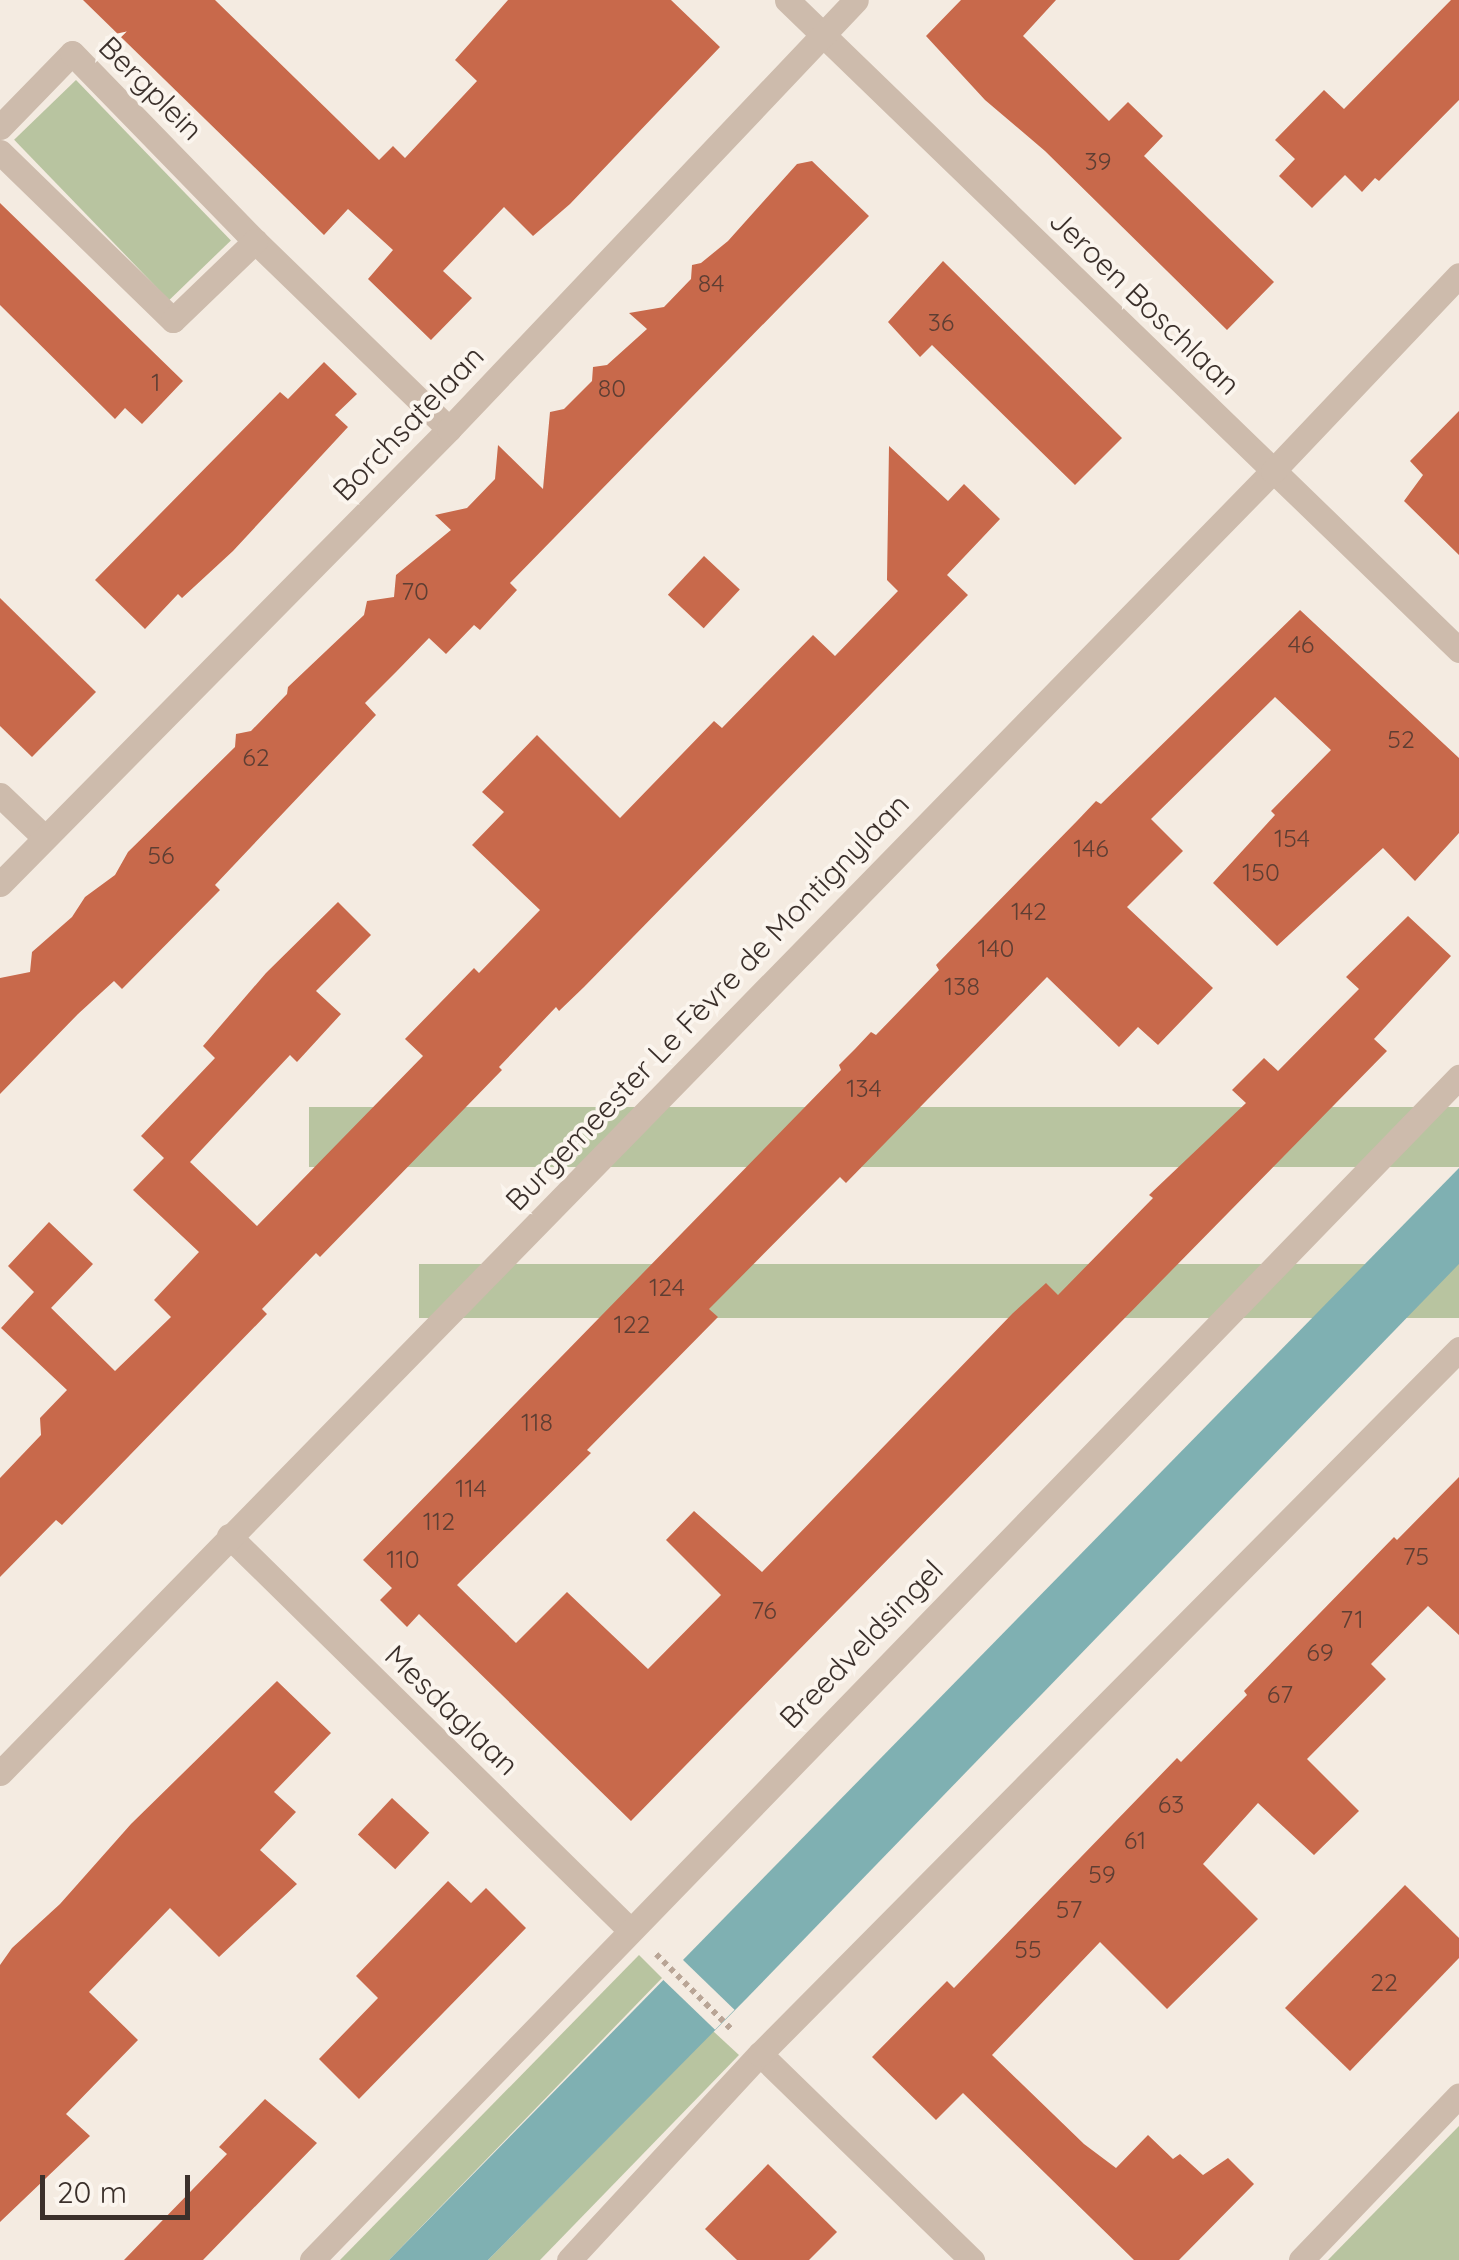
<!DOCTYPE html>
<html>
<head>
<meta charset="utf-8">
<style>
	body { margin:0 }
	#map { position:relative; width:1459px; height:2260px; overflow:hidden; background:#f4ebe1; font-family:Quicksand,sans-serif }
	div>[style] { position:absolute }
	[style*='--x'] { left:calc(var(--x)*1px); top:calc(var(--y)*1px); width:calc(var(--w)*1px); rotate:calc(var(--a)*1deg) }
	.green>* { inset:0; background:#b8c4a0; transform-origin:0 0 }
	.water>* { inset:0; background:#7fb0b2 }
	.pier>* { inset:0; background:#f4ebe1; transform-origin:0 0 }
	.building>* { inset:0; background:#c8694b; transform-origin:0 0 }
	.path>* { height:6px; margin-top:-3px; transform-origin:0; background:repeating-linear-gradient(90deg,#b9a596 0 5px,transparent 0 10px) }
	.minor>* { height:25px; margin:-12.5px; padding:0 12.5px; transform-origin:12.5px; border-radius:12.5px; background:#cdbbac }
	span { translate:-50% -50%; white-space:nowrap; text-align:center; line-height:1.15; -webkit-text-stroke:8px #fbf5ee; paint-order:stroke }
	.number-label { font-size:25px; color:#5e3e33 }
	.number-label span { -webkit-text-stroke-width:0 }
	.street-label { font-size:30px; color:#3b302b }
	.scale { position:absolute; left:40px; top:2175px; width:150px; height:45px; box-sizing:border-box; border:5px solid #3b302b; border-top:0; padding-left:12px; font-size:30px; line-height:35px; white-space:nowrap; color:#3b302b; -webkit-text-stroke:8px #fbf5ee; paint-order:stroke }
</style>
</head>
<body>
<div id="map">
	<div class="green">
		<div style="left:76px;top:80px;width:223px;height:86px;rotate:46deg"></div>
		<div style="left:1459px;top:1107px;width:60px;height:1150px;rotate:90deg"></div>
		<div style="left:1459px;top:1264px;width:54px;height:1040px;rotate:90deg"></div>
		<div style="clip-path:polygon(639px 1955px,662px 1978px,389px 2260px,340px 2260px)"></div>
		<div style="clip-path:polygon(713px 2031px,739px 2055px,540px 2260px,488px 2260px)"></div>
		<div style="clip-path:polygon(1459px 2126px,1459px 2260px,1328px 2260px,1414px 2172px)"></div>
	</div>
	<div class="water">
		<div style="clip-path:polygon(1459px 1168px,1459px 1264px,746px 1999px,488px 2260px,389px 2260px)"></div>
	</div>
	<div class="pier">
		<div style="left:682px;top:1959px;width:73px;height:28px;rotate:44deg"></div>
	</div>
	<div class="building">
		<div style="clip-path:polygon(83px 0,215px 0,379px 160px,393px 146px,405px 158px,477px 81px,455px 60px,508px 0,671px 0,720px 47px,570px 204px,533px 236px,504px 207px,443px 271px,472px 298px,431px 340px,368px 279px,393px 250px,348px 209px,324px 235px)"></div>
		<div style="clip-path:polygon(961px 0,1056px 0,1023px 36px,1109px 121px,1128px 102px,1163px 136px,1144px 156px,1274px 282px,1227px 330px,1045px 151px,985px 100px,926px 36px)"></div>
		<div style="clip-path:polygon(1451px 0,1459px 0,1459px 100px,1379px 181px,1375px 178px,1362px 192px,1345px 175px,1312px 208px,1279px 176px,1295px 159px,1275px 140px,1324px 90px,1344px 109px)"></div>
		<div style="clip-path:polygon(812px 161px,869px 216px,510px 583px,517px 590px,480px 630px,474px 625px,446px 654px,429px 638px,396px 672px,365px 703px,376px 715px,215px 885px,220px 890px,122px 989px,114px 981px,78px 1014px,0 1094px,0 978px,30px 972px,32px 952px,72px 917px,85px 897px,115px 875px,128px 852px,235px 747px,236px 734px,251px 731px,287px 694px,288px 687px,364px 615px,367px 601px,394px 597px,396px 575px,451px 530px,435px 515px,467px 508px,495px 479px,498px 445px,543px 489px,550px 412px,564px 409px,592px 381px,593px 367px,607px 365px,647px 329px,629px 313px,664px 307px,691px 279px,692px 265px,701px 263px,728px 241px,797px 164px)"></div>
		<div style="clip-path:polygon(0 203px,183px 381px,142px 424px,125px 408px,115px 419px,0 305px)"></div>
		<div style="clip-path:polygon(943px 261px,1122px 438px,1075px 485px,932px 345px,920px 357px,888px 322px)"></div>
		<div style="clip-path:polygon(324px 362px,357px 394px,335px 415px,348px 427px,233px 551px,182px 598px,178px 594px,145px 629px,95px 580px,280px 392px,288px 399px)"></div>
		<div style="clip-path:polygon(1459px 411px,1459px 555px,1404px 501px,1423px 475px,1410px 461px)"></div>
		<div style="clip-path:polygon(889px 446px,948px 501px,964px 484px,1000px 519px,947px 575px,968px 595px,584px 987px,559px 1011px,556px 1007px,499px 1067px,502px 1070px,320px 1257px,316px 1253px,262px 1309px,267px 1314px,62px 1525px,56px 1520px,0 1577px,0 1478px,41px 1435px,40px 1418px,67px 1390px,1px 1328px,34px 1292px,8px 1266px,49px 1222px,93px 1264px,51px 1308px,40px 1297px,115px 1371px,171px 1317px,154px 1300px,199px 1252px,133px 1190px,164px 1158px,141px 1136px,215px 1058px,203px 1046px,266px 973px,338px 902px,371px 935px,316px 991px,341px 1014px,297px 1062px,290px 1055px,190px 1162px,257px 1226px,423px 1056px,405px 1039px,474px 968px,479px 973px,540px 910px,472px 845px,504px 812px,482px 792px,537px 735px,620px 818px,714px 721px,722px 728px,813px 635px,835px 656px,898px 591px,887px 580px)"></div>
		<div style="left:704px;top:556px;width:49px;height:53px;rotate:43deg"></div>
		<div style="clip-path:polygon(0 598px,96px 692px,32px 757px,0 726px)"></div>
		<div style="clip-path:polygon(1300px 610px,1459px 758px,1459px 833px,1415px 881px,1383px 848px,1277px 946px,1213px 883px,1275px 815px,1271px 811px,1331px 750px,1275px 697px,1151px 819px,1183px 851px,1127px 907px,1213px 988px,1158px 1045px,1138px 1027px,1119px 1047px,1047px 977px,846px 1183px,840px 1177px,709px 1309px,718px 1317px,587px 1450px,591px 1453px,457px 1585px,516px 1643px,567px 1592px,648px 1669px,721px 1595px,666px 1540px,694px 1511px,762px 1572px,1013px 1313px,1046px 1283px,1058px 1295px,1153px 1198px,1149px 1195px,1246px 1103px,1232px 1090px,1264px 1058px,1278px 1071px,1359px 989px,1346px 977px,1408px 916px,1451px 956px,1374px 1039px,1387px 1051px,631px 1821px,419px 1614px,407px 1627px,380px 1600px,392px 1588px,363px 1560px,841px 1070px,839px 1065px,855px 1049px,871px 1032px,876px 1035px,939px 970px,936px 965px,1077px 821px,1096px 801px,1101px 804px)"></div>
		<div style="clip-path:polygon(1459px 1477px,1459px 1635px,1428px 1606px,1371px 1664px,1386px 1679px,1307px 1759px,1359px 1811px,1314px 1855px,1258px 1803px,1203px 1864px,1258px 1919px,1167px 2009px,1100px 1942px,992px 2055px,1084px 2144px,1116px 2168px,1148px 2135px,1173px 2159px,1180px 2154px,1203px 2175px,1228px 2158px,1254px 2184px,1179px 2260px,1134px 2260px,963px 2093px,936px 2120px,872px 2057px,947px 1981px,954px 1988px,1177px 1758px,1181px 1762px,1247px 1695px,1244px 1691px,1394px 1537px,1397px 1540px)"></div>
		<div style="clip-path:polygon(277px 1681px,331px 1733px,274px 1792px,296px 1812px,260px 1850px,297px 1884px,219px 1957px,170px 1908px,89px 1992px,138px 2040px,66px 2114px,90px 2136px,0 2222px,0 1965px,12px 1948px,60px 1904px,131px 1824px)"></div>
		<div style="left:392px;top:1798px;width:51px;height:50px;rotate:43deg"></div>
		<div style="clip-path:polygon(448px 1881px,471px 1903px,486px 1888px,526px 1928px,359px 2099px,319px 2059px,378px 1998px,356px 1976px)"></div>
		<div style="clip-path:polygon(1405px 1885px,1459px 1938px,1459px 1958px,1350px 2071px,1285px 2008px)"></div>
		<div style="clip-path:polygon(265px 2099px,317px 2143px,203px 2260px,124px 2260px,227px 2154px,219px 2147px)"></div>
		<div style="clip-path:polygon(768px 2164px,837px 2232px,809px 2260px,737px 2260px,705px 2229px)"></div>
	</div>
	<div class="path">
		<div style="--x:656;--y:1954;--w:107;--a:45"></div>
	</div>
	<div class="minor">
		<div style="--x:787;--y:0;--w:935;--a:44.05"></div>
		<div style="--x:0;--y:127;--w:103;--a:-45.8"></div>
		<div style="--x:72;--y:53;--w:262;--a:45.8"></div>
		<div style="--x:255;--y:241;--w:270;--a:44.1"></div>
		<div style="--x:0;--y:152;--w:241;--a:44.2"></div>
		<div style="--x:173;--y:320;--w:114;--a:-43.9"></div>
		<div style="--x:0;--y:795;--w:61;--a:43.7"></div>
		<div style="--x:0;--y:884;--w:639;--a:-45.38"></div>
		<div style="--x:449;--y:429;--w:591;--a:-46.51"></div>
		<div style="--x:229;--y:1536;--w:562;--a:44.5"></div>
		<div style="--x:0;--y:1773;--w:1821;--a:-45.65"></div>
		<div style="--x:1273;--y:471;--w:270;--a:-46.5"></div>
		<div style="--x:760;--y:2054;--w:296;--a:44.2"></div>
		<div style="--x:312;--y:2260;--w:1648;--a:-45.89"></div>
		<div style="--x:569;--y:2260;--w:281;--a:-47.2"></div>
		<div style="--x:760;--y:2054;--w:993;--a:-45.24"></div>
		<div style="--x:1301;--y:2260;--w:228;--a:-46.2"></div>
	</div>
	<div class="number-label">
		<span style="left:1098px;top:161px">39</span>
		<span style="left:711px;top:283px">84</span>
		<span style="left:941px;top:322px">36</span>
		<span style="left:156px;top:382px">1</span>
		<span style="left:612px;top:388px">80</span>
		<span style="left:415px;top:591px">70</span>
		<span style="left:1301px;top:644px">46</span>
		<span style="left:1401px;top:739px">52</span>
		<span style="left:256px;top:757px">62</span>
		<span style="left:1292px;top:838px">154</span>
		<span style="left:1091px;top:848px">146</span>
		<span style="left:161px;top:855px">56</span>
		<span style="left:1261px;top:872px">150</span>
		<span style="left:1029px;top:911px">142</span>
		<span style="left:996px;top:948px">140</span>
		<span style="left:962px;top:986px">138</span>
		<span style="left:864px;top:1088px">134</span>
		<span style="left:667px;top:1287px">124</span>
		<span style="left:632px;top:1324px">122</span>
		<span style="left:537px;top:1422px">118</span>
		<span style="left:471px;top:1488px">114</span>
		<span style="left:439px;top:1521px">112</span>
		<span style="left:1416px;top:1556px">75</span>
		<span style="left:403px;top:1559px">110</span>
		<span style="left:764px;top:1610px">76</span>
		<span style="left:1352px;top:1619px">71</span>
		<span style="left:1320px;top:1652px">69</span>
		<span style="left:1280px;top:1694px">67</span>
		<span style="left:1171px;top:1804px">63</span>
		<span style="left:1135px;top:1840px">61</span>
		<span style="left:1102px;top:1874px">59</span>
		<span style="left:1069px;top:1909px">57</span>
		<span style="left:1028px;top:1949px">55</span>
		<span style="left:1384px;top:1982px">22</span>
	</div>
	<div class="street-label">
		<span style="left:151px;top:88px;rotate:45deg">Bergplein</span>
		<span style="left:1145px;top:302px;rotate:44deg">Jeroen Boschlaan</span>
		<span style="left:408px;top:423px;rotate:-46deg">Borchsatelaan</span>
		<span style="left:707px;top:1002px;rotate:-46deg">Burgemeester Le Fèvre de Montignylaan</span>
		<span style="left:861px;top:1644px;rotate:-46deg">Breedveldsingel</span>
		<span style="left:452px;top:1710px;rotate:44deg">Mesdaglaan</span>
	</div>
	<div class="scale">20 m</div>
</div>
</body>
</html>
